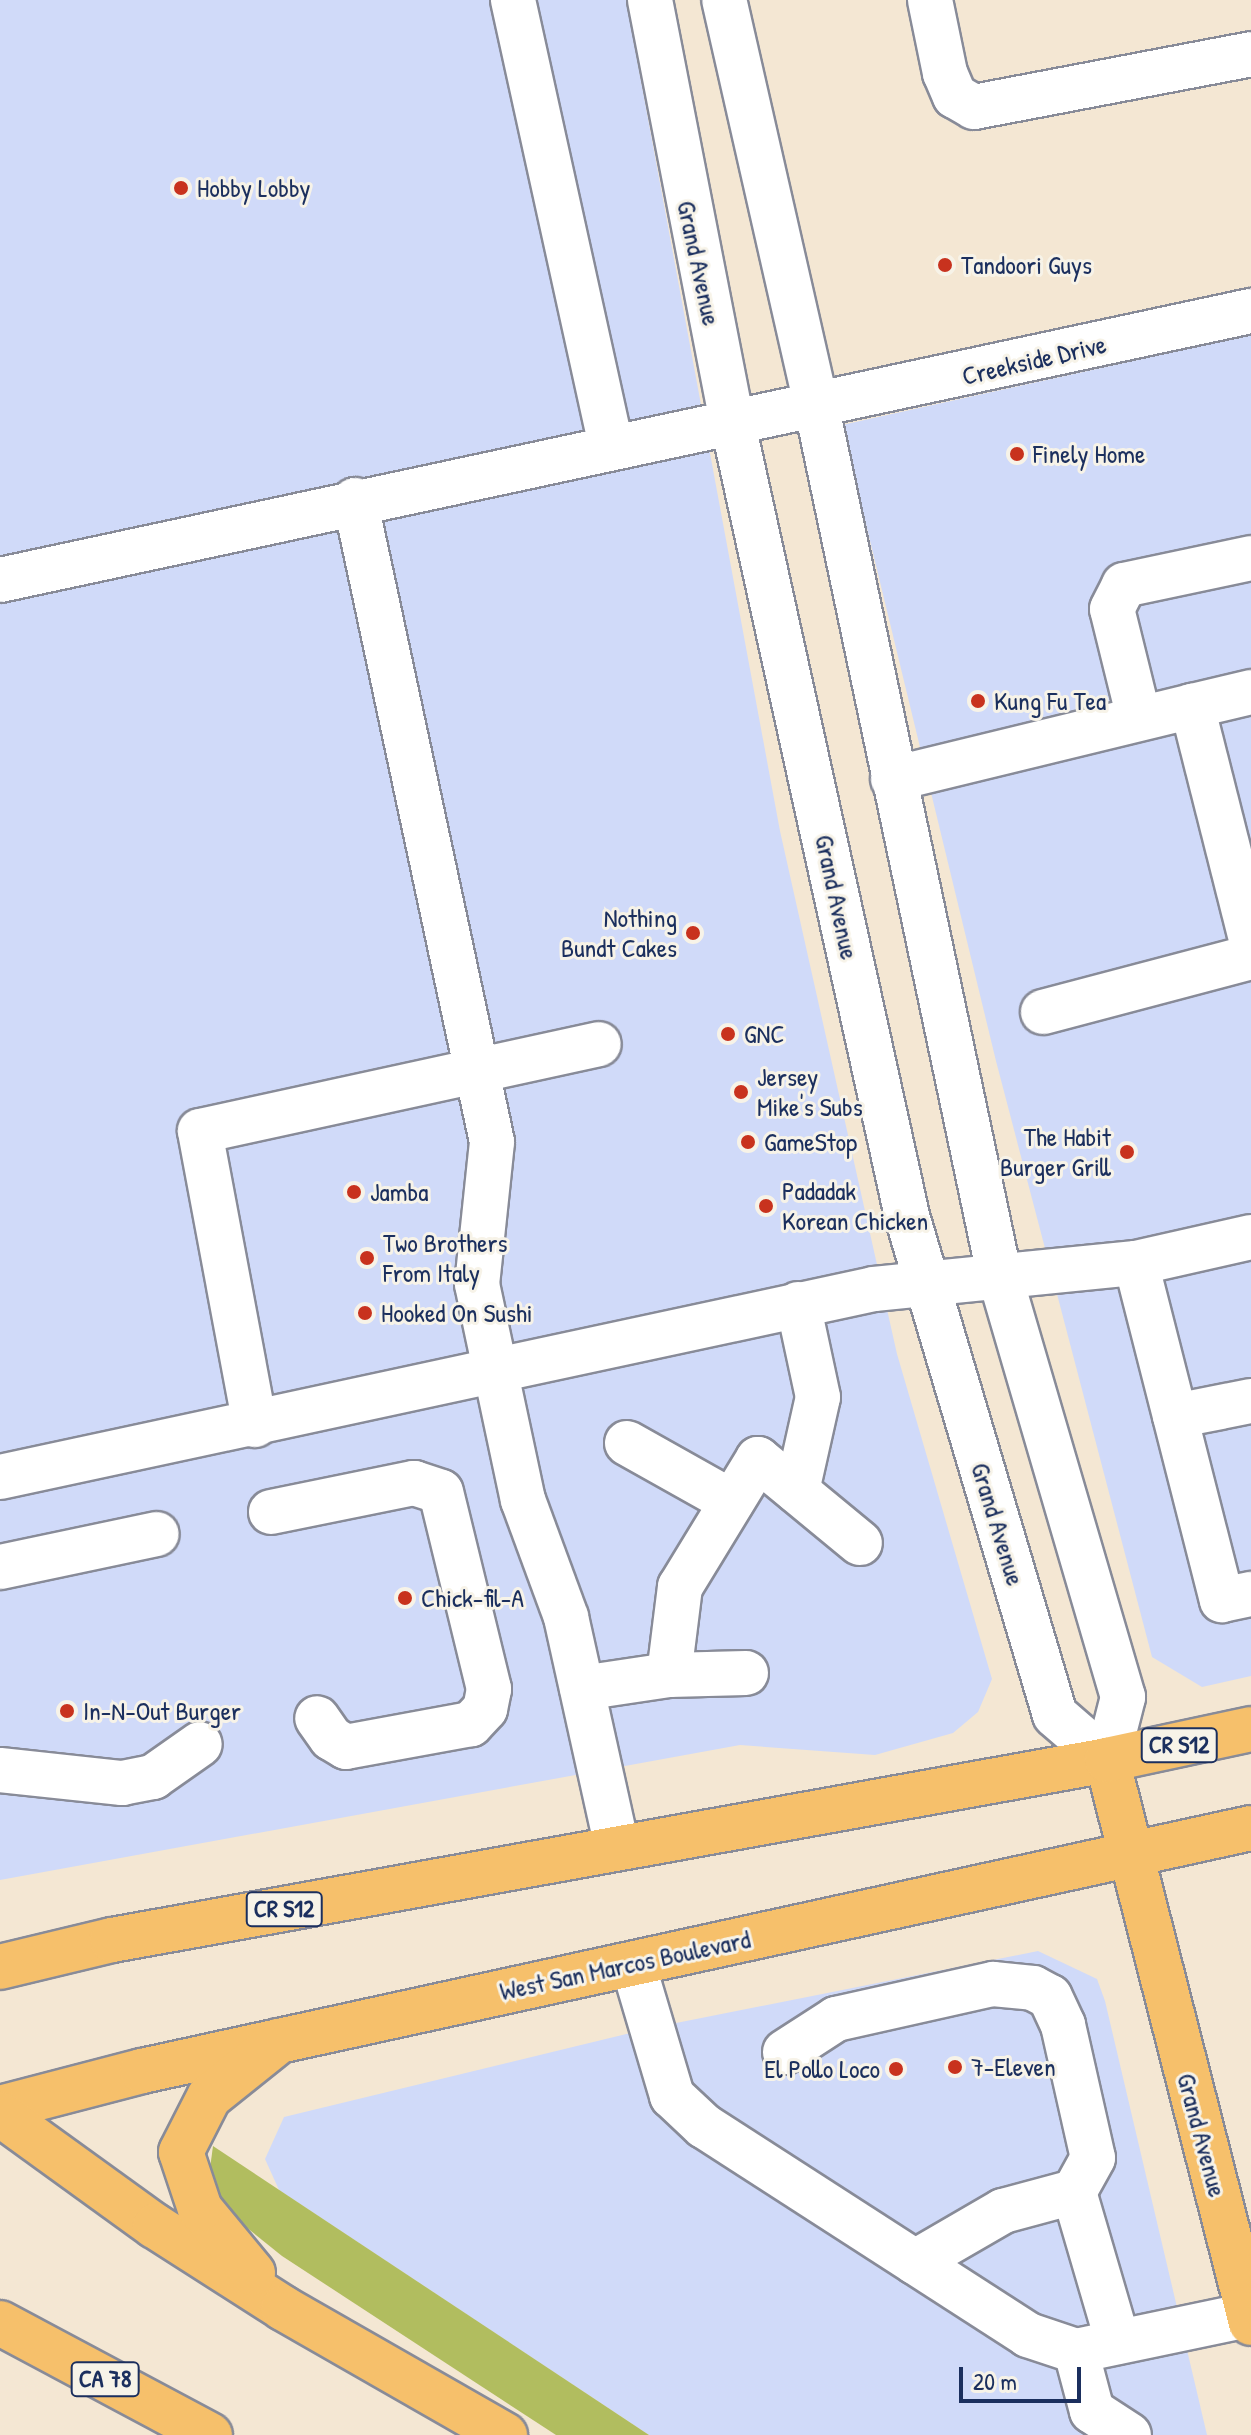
<!DOCTYPE html>
<html>
<head>
<meta charset="utf-8">
<style>
	body { margin:0 }
	#map { position:relative; width:1251px; height:2435px; overflow:hidden; background:#f4e7d3; font-family:"Patrick Hand",sans-serif }
	div>[style] { position:absolute }
	[style*='--x'] { left:calc(var(--x)*1px); top:calc(var(--y)*1px); width:calc(var(--w)*1px); rotate:calc(var(--a)*1deg) }
	.built>* { inset:0; background:#d0daf9 }
	.green>* { inset:0; background:#b1bd5f }
	.roads { filter:drop-shadow(2px 0 #888b98) drop-shadow(-2px 0 #888b98) drop-shadow(0 2px #888b98) drop-shadow(0 -2px #888b98) }
	.minor>* { height:44px; margin:-22px; padding:0 22px; transform-origin:22px; border-radius:22px; background:#fff }
	.major>* { height:44px; margin:-22px; padding:0 22px; transform-origin:22px; border-radius:22px; background:#f6c06b }
	.highway>* { height:44px; margin:-22px; padding:0 22px; transform-origin:22px; border-radius:22px; background:#f6c06b }
	.dots>* { width:22px; height:22px; translate:-50% -50%; box-sizing:border-box; border:4px solid #f7f3e8; border-radius:50% }
	span { translate:-50% -50%; white-space:nowrap; text-align:center; line-height:1.15; -webkit-text-stroke:6px #f7f3e8; paint-order:stroke }
	.shield-label span { padding:2px 6px; background:#f7f3e8; border:2px solid; border-radius:6px; -webkit-text-stroke-width:0 }
	.shield-label { font-size:24px; color:#1b2f5e; font-weight:700 }
	.poi-label { font-size:26px; color:#1b2f5e }
	.left { translate:0 -50%; text-align:left }
	.right { translate:-100% -50%; text-align:right }
	.street-label { font-size:26px; color:#1b2f5e }
	.scale { position:absolute; left:959px; top:2367px; width:122px; height:36px; box-sizing:border-box; border:4px solid #1b2f5e; border-top:0; padding-left:10px; font-size:24px; line-height:28px; white-space:nowrap; color:#1b2f5e; -webkit-text-stroke:6px #f7f3e8; paint-order:stroke }
</style>
</head>
<body>
<div id="map">
	<div class="built">
		<div style="clip-path:polygon(0 0,626px 0,780px 831px,897px 1354px,992px 1679px,978px 1712px,953px 1733px,875px 1755px,740px 1745px,0 1880px)"></div>
		<div style="clip-path:polygon(1251px 335px,1251px 1676px,1202px 1687px,1152px 1657px,996px 1061px,842px 425px)"></div>
		<div style="clip-path:polygon(1038px 1951px,1097px 1979px,1105px 2001px,1207px 2435px,649px 2435px,279px 2190px,265px 2159px,284px 2117px,651px 2028px)"></div>
	</div>
	<div class="green">
		<div style="clip-path:polygon(213px 2146px,649px 2435px,556px 2435px,282px 2256px,221px 2207px,209px 2176px)"></div>
	</div>
	<div class="roads">
		<div class="minor">
			<div style="--x:513;--y:0;--w:457;--a:77.6"></div>
			<div style="--x:650;--y:0;--w:428;--a:79"></div>
			<div style="--x:732;--y:420;--w:815;--a:77.6"></div>
			<div style="--x:907;--y:1216;--w:520;--a:73.48"></div>
			<div style="--x:1055;--y:1715;--w:69;--a:40.9"></div>
			<div style="--x:1107;--y:1760;--w:65;--a:-75.7"></div>
			<div style="--x:1123;--y:1697;--w:441;--a:-106.3"></div>
			<div style="--x:999;--y:1274;--w:889;--a:-101.88"></div>
			<div style="--x:816;--y:404;--w:414;--a:-102.8"></div>
			<div style="--x:930;--y:0;--w:75;--a:78.4"></div>
			<div style="--x:945;--y:73;--w:25;--a:67"></div>
			<div style="--x:955;--y:96;--w:22;--a:30"></div>
			<div style="--x:974;--y:107;--w:282;--a:-10.8"></div>
			<div style="--x:355;--y:500;--w:656;--a:77.95"></div>
			<div style="--x:492;--y:1142;--w:143;--a:96"></div>
			<div style="--x:477;--y:1284;--w:221;--a:78"></div>
			<div style="--x:523;--y:1500;--w:125;--a:69.8"></div>
			<div style="--x:566;--y:1617;--w:236;--a:77.5"></div>
			<div style="--x:0;--y:580;--w:1280;--a:-12.14"></div>
			<div style="--x:1192;--y:706;--w:61;--a:-13.3"></div>
			<div style="--x:1139;--y:718;--w:112;--a:-103.9"></div>
			<div style="--x:1112;--y:609;--w:27;--a:-63"></div>
			<div style="--x:1124;--y:585;--w:130;--a:-12"></div>
			<div style="--x:893;--y:779;--w:308;--a:-13.7"></div>
			<div style="--x:1192;--y:706;--w:241;--a:75.8"></div>
			<div style="--x:1043;--y:1012;--w:215;--a:-14.8"></div>
			<div style="--x:1136;--y:1263;--w:348;--a:75.7"></div>
			<div style="--x:1222;--y:1600;--w:30;--a:-12"></div>
			<div style="--x:1175;--y:1416;--w:77;--a:-11.2"></div>
			<div style="--x:255;--y:1425;--w:299;--a:-100.6"></div>
			<div style="--x:200;--y:1131;--w:408;--a:-12.3"></div>
			<div style="--x:627;--y:1443;--w:120;--a:29.3"></div>
			<div style="--x:0;--y:1477;--w:894;--a:-12.14"></div>
			<div style="--x:874;--y:1289;--w:263;--a:-5.7"></div>
			<div style="--x:1136;--y:1263;--w:118;--a:-12.7"></div>
			<div style="--x:797;--y:1491;--w:96;--a:-77.4"></div>
			<div style="--x:818;--y:1397;--w:95;--a:-102.1"></div>
			<div style="--x:271;--y:1512;--w:146;--a:-11.5"></div>
			<div style="--x:414;--y:1483;--w:28;--a:18"></div>
			<div style="--x:441;--y:1492;--w:203;--a:76.3"></div>
			<div style="--x:489;--y:1689;--w:20;--a:101"></div>
			<div style="--x:485;--y:1709;--w:21;--a:133"></div>
			<div style="--x:471;--y:1724;--w:127;--a:169.6"></div>
			<div style="--x:346;--y:1747;--w:17;--a:-149"></div>
			<div style="--x:331;--y:1738;--w:24;--a:-125"></div>
			<div style="--x:0;--y:1567;--w:160;--a:-11.9"></div>
			<div style="--x:669;--y:1675;--w:89;--a:-82.9"></div>
			<div style="--x:680;--y:1587;--w:150;--a:-58.6"></div>
			<div style="--x:758;--y:1459;--w:132;--a:39.5"></div>
			<div style="--x:582;--y:1688;--w:88;--a:-8.5"></div>
			<div style="--x:669;--y:1675;--w:77;--a:-1.5"></div>
			<div style="--x:0;--y:1770;--w:123;--a:6.1"></div>
			<div style="--x:122;--y:1783;--w:32;--a:-11"></div>
			<div style="--x:153;--y:1777;--w:57;--a:-35.1"></div>
			<div style="--x:633;--y:1964;--w:138;--a:73.5"></div>
			<div style="--x:672;--y:2096;--w:44;--a:43.2"></div>
			<div style="--x:704;--y:2126;--w:386;--a:32.8"></div>
			<div style="--x:1028;--y:2335;--w:51;--a:18.4"></div>
			<div style="--x:1076;--y:2351;--w:177;--a:-11.8"></div>
			<div style="--x:785;--y:2052;--w:61;--a:-32.9"></div>
			<div style="--x:836;--y:2019;--w:161;--a:-12.6"></div>
			<div style="--x:993;--y:1984;--w:40;--a:5.7"></div>
			<div style="--x:1033;--y:1988;--w:19;--a:28"></div>
			<div style="--x:1050;--y:1997;--w:31;--a:65"></div>
			<div style="--x:1063;--y:2025;--w:136;--a:77.3"></div>
			<div style="--x:1093;--y:2158;--w:39;--a:119"></div>
			<div style="--x:915;--y:2262;--w:102;--a:-30.1"></div>
			<div style="--x:1003;--y:2211;--w:73;--a:-15"></div>
			<div style="--x:1074;--y:2192;--w:156;--a:73.7"></div>
			<div style="--x:1076;--y:2351;--w:62;--a:75.1"></div>
			<div style="--x:1092;--y:2411;--w:44;--a:33"></div>
		</div>
		<div class="major">
			<div style="--x:1107;--y:1760;--w:581;--a:75.65"></div>
			<div style="--x:0;--y:1967;--w:115;--a:-13.6"></div>
			<div style="--x:112;--y:1940;--w:1011;--a:-10.25"></div>
			<div style="--x:1107;--y:1760;--w:147;--a:-12.1"></div>
			<div style="--x:0;--y:2108;--w:147;--a:-14.6"></div>
			<div style="--x:142;--y:2071;--w:1135;--a:-12.36"></div>
		</div>
		<div class="highway">
			<div style="--x:0;--y:2114;--w:191;--a:35.9"></div>
			<div style="--x:155;--y:2226;--w:152;--a:32.6"></div>
			<div style="--x:283;--y:2308;--w:256;--a:29.8"></div>
			<div style="--x:253;--y:2273;--w:83;--a:-129.6"></div>
			<div style="--x:200;--y:2209;--w:60;--a:-108.4"></div>
			<div style="--x:181;--y:2152;--w:62;--a:-63"></div>
			<div style="--x:209;--y:2097;--w:90;--a:-38.7"></div>
			<div style="--x:0;--y:2323;--w:238;--a:28.1"></div>
		</div>
	</div>
	<div class="dots">
		<div style="left:181px;top:188px;background:#c8321e"></div>
		<div style="left:945px;top:265px;background:#c8321e"></div>
		<div style="left:1017px;top:454px;background:#c8321e"></div>
		<div style="left:978px;top:701px;background:#c8321e"></div>
		<div style="left:693px;top:933px;background:#c8321e"></div>
		<div style="left:728px;top:1034px;background:#c8321e"></div>
		<div style="left:741px;top:1092px;background:#c8321e"></div>
		<div style="left:748px;top:1142px;background:#c8321e"></div>
		<div style="left:1127px;top:1152px;background:#c8321e"></div>
		<div style="left:354px;top:1192px;background:#c8321e"></div>
		<div style="left:766px;top:1206px;background:#c8321e"></div>
		<div style="left:367px;top:1258px;background:#c8321e"></div>
		<div style="left:365px;top:1313px;background:#c8321e"></div>
		<div style="left:405px;top:1598px;background:#c8321e"></div>
		<div style="left:67px;top:1711px;background:#c8321e"></div>
		<div style="left:955px;top:2067px;background:#c8321e"></div>
		<div style="left:896px;top:2069px;background:#c8321e"></div>
	</div>
	<div class="shield-label">
		<span style="left:1179px;top:1745px">CR S12</span>
		<span style="left:284px;top:1909px">CR S12</span>
		<span style="left:105px;top:2379px">CA 78</span>
	</div>
	<div class="poi-label">
		<span class="left" style="left:197px;top:188px">Hobby Lobby</span>
		<span class="left" style="left:961px;top:265px">Tandoori Guys</span>
		<span class="left" style="left:1033px;top:454px">Finely Home</span>
		<span class="left" style="left:994px;top:701px">Kung Fu Tea</span>
		<span class="right" style="left:677px;top:933px">Nothing<br>Bundt Cakes</span>
		<span class="left" style="left:744px;top:1034px">GNC</span>
		<span class="left" style="left:757px;top:1092px">Jersey<br>Mike's Subs</span>
		<span class="right" style="left:1111px;top:1152px">The Habit<br>Burger Grill</span>
		<span class="left" style="left:764px;top:1142px">GameStop</span>
		<span class="left" style="left:782px;top:1206px">Padadak<br>Korean Chicken</span>
		<span class="left" style="left:370px;top:1192px">Jamba</span>
		<span class="left" style="left:383px;top:1258px">Two Brothers<br>From Italy</span>
		<span class="left" style="left:381px;top:1313px">Hooked On Sushi</span>
		<span class="left" style="left:421px;top:1598px">Chick-fil-A</span>
		<span class="left" style="left:83px;top:1711px">In-N-Out Burger</span>
		<span class="left" style="left:971px;top:2067px">7-Eleven</span>
		<span class="right" style="left:880px;top:2069px">El Pollo Loco</span>
	</div>
	<div class="street-label">
		<span style="left:699px;top:263px;rotate:78deg">Grand Avenue</span>
		<span style="left:1034px;top:360px;rotate:-13deg">Creekside Drive</span>
		<span style="left:837px;top:897px;rotate:78deg">Grand Avenue</span>
		<span style="left:998px;top:1524px;rotate:73deg">Grand Avenue</span>
		<span style="left:625px;top:1965px;rotate:-12deg">West San Marcos Boulevard</span>
		<span style="left:1202px;top:2135px;rotate:75deg">Grand Avenue</span>
	</div>
	<div class="scale">20 m</div>
</div>
</body>
</html>
